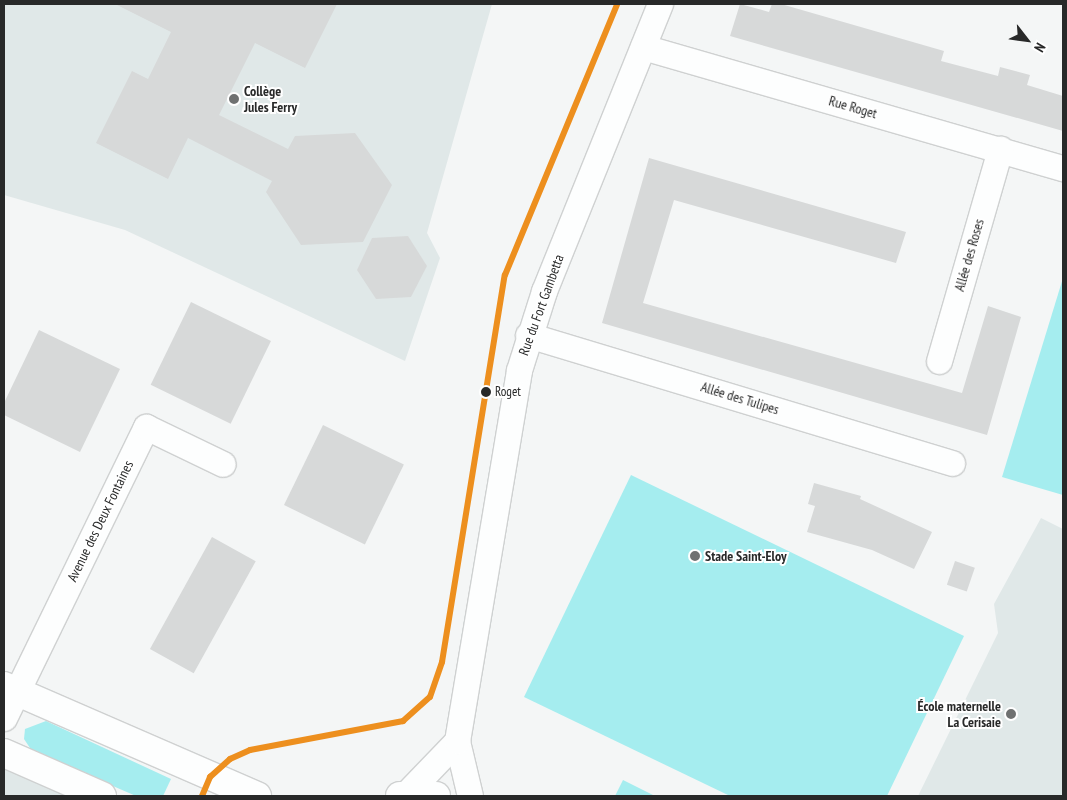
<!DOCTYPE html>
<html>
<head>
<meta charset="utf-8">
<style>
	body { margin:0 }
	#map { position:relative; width:1067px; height:800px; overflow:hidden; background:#f4f6f6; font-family:"PT Sans Narrow",sans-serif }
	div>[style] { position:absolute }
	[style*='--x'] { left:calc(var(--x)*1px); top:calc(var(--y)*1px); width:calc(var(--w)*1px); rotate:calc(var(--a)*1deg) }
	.built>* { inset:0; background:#e0e8e8 }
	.green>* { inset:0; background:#a5edef }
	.building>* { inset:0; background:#d7d9d9; transform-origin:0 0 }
	.roads { filter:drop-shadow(1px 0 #cfd1d1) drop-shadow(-1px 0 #cfd1d1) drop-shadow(0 1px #cfd1d1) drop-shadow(0 -1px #cfd1d1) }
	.minor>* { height:25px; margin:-12.5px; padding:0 12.5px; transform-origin:12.5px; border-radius:12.5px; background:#fdfefe }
	.major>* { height:28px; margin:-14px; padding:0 14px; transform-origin:14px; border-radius:14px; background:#fdfefe }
	.bus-1>* { height:6px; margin:-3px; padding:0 3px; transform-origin:3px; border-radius:3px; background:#ed8f1e }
	.dots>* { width:14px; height:14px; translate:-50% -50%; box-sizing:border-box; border:2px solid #fff; border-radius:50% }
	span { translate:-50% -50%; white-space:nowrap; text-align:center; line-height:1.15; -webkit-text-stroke:4px #fff; paint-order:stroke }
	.bus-label { font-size:13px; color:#282929 }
	.left { translate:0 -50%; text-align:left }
	.poi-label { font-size:14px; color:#282929; font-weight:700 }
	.right { translate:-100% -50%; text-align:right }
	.street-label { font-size:14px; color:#282929 }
	.frame { position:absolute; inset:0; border:5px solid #282929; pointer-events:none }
	.north { position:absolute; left:1002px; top:15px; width:50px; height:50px; -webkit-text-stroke:4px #fff; paint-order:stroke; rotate:120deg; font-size:14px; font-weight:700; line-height:20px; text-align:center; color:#282929 }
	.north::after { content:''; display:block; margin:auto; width:18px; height:22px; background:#282929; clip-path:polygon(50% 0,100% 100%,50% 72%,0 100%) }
</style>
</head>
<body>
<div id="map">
	<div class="built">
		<div style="clip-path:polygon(4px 4px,492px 4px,427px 233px,440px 258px,405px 361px,125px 230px,4px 195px)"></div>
		<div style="clip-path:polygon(1041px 518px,1063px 529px,1063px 796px,918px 796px,998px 633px,994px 604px)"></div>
		<div style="clip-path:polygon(4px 753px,102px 796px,4px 796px)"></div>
	</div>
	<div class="green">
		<div style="clip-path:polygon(1063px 278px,1063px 495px,1002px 477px)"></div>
		<div style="clip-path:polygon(631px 475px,964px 636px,887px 796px,730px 796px,524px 697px)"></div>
		<div style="clip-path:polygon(46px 721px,171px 779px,163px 796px,136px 796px,32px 751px,24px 739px,25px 729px)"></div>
		<div style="clip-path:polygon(623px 780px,655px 796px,615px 796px)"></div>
	</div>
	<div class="building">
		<div style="clip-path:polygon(115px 4px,337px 4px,305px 68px,255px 43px,219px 115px,288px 149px,295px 136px,355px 133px,392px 185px,363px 242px,301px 245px,266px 192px,272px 181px,188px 138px,168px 179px,96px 143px,132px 71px,148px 79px,171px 32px)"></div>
		<div style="clip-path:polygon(740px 4px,769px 12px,772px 4px,781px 4px,944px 51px,941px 61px,998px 76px,1000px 67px,1030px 75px,1027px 85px,1063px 96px,1063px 131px,730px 36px)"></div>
		<div style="clip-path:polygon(649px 158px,906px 232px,896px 263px,674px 200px,643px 303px,962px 393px,988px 306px,1021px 317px,987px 435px,602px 323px)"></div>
		<div style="clip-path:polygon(408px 236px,427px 266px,411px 297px,376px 299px,357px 270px,372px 238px)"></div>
		<div style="left:191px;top:302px;width:89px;height:92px;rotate:26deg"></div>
		<div style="clip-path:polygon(39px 330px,120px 369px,80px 452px,4px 415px,4px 403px)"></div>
		<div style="left:323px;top:425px;width:90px;height:89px;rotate:26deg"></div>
		<div style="clip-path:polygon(814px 483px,861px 496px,860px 499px,932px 532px,914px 569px,872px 550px,807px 532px,815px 506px,808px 504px)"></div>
		<div style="left:212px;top:537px;width:50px;height:128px;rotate:29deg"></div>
		<div style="left:955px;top:561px;width:21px;height:25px;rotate:19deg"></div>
	</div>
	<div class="roads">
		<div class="minor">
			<div style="--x:643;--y:47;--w:437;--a:16.1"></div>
			<div style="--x:528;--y:335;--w:443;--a:16.8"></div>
			<div style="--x:939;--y:361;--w:221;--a:-73.9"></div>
			<div style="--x:4;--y:718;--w:324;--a:-64"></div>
			<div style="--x:146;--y:427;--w:85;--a:25.7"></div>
			<div style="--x:406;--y:794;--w:74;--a:-46.1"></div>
			<div style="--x:470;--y:796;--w:57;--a:-103.3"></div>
			<div style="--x:457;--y:741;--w:376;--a:-80.5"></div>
			<div style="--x:519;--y:370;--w:83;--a:-72.4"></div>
			<div style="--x:544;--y:291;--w:310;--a:-68"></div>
		</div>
		<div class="major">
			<div style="--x:4;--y:686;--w:276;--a:23.5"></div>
			<div style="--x:4;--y:753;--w:107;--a:23.7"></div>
			<div style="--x:400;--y:796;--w:36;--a:0"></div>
		</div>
	</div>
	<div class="bus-1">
		<div style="--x:202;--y:796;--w:21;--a:-67"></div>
		<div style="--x:210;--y:777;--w:27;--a:-42"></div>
		<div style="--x:230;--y:759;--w:22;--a:-24"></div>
		<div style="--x:250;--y:750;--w:156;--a:-10.7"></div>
		<div style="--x:403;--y:721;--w:36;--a:-42"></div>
		<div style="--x:430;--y:697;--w:37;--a:-71"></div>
		<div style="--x:442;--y:662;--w:392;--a:-80.8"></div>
		<div style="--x:505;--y:275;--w:293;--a:-67.5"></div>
	</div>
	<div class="dots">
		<div style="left:234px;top:99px;background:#6f7171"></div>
		<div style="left:486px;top:392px;background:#282929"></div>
		<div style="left:695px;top:556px;background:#6f7171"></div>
		<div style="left:1011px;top:714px;background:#6f7171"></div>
	</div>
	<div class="bus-label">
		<span class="left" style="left:495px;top:392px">Roget</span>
	</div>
	<div class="poi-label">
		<span class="left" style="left:244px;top:99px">Collège<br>Jules Ferry</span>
		<span class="left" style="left:705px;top:556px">Stade Saint-Eloy</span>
		<span class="right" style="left:1001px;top:714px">École maternelle<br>La Cerisaie</span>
	</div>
	<div class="street-label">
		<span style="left:853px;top:107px;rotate:16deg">Rue Roget</span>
		<span style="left:969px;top:255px;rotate:-74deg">Allée des Roses</span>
		<span style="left:541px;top:305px;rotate:-70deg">Rue du Fort Gambetta</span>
		<span style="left:740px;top:398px;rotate:17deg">Allée des Tulipes</span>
		<span style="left:100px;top:521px;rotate:-64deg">Avenue des Deux Fontaines</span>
	</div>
	<div class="frame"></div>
	<div class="north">N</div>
</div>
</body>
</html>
